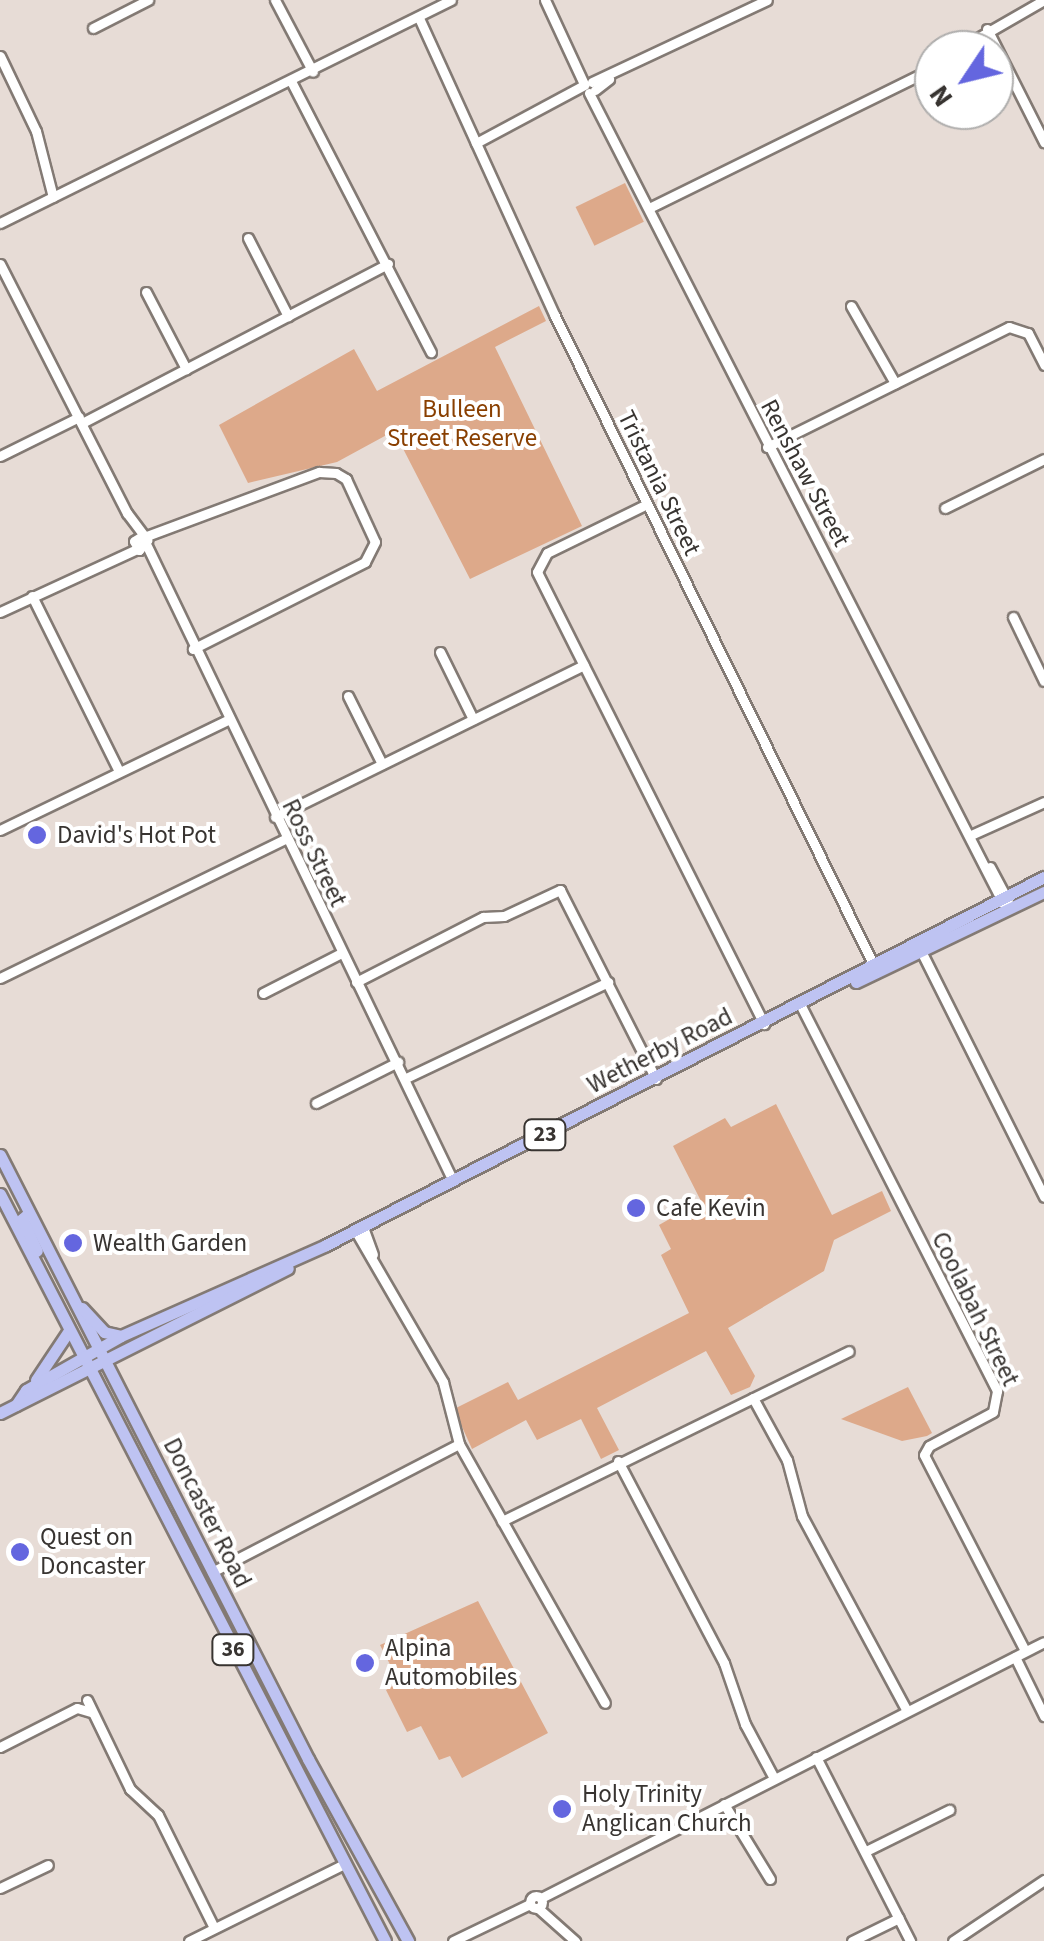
<!DOCTYPE html>
<html>
<head>
<meta charset="utf-8">
<style>
	body { margin:0 }
	#map { position:relative; width:1044px; height:1941px; overflow:hidden; background:#e7dcd6; font-family:"Source Sans 3",sans-serif }
	div>[style] { position:absolute }
	[style*='--x'] { left:calc(var(--x)*1px); top:calc(var(--y)*1px); width:calc(var(--w)*1px); rotate:calc(var(--a)*1deg) }
	.green>* { inset:0; background:#dda98a; transform-origin:0 0 }
	.roads { filter:drop-shadow(2px 0 #837a74) drop-shadow(-2px 0 #837a74) drop-shadow(0 2px #837a74) drop-shadow(0 -2px #837a74) }
	.minor>* { height:9px; margin:-4.5px; padding:0 4.5px; transform-origin:4.5px; border-radius:4.5px; background:#fff }
	.minor>.ring { margin:-4.5px; padding:0; box-sizing:content-box; background:none; border:9px solid #fff; border-radius:50% }
	.major>* { height:11px; margin:-5.5px; padding:0 5.5px; transform-origin:5.5px; border-radius:5.5px; background:#bec3f2 }
	.dots>* { width:28px; height:28px; translate:-50% -50%; box-sizing:border-box; border:5px solid #fff; border-radius:50% }
	span { translate:-50% -50%; white-space:nowrap; text-align:center; line-height:1.15; -webkit-text-stroke:8px #fff; paint-order:stroke }
	.shield-label span { padding:2px 8px; background:#fff; border:2px solid; border-radius:8px; -webkit-text-stroke-width:0 }
	.shield-label { font-size:22px; color:#383431; font-weight:700 }
	.park-label { font-size:25px; color:#893f00 }
	.street-label { font-size:25px; color:#383431 }
	.poi-label { font-size:25px; color:#383431 }
	.left { translate:0 -50%; text-align:left }
	.north { position:absolute; left:914px; top:30px; width:100px; height:100px; box-sizing:border-box; background:#fff; border:2px solid #afaead; border-radius:50%; rotate:235deg; font-size:28px; font-weight:700; line-height:40px; text-align:center; color:#383431 }
	.north::after { content:''; display:block; margin:auto; width:35px; height:45px; background:#6466df; clip-path:polygon(50% 0,100% 100%,50% 72%,0 100%) }
</style>
</head>
<body>
<div id="map">
	<div class="green">
		<div style="left:625px;top:183px;width:43px;height:55px;rotate:64deg"></div>
		<div style="clip-path:polygon(539px 306px,546px 321px,495px 347px,582px 526px,470px 579px,394px 431px,337px 462px,248px 483px,219px 425px,354px 349px,377px 391px)"></div>
		<div style="clip-path:polygon(776px 1104px,832px 1215px,882px 1191px,891px 1211px,834px 1240px,824px 1271px,728px 1328px,755px 1376px,750px 1387px,731px 1395px,706px 1351px,597px 1408px,619px 1450px,601px 1459px,581px 1419px,537px 1440px,526px 1420px,472px 1449px,454px 1409px,508px 1382px,518px 1400px,689px 1313px,661px 1255px,671px 1249px,659px 1225px,701px 1201px,673px 1146px,725px 1118px,731px 1127px)"></div>
		<div style="clip-path:polygon(908px 1387px,932px 1433px,927px 1436px,902px 1441px,841px 1419px)"></div>
		<div style="clip-path:polygon(478px 1601px,548px 1733px,462px 1778px,450px 1756px,439px 1760px,421px 1726px,407px 1732px,386px 1690px,399px 1682px,380px 1645px)"></div>
	</div>
	<div class="roads">
		<div class="minor">
			<div style="--x:275;--y:0;--w:81;--a:62.2"></div>
			<div style="--x:545;--y:0;--w:93;--a:65.1"></div>
			<div style="--x:419;--y:18;--w:328;--a:65.5"></div>
			<div style="--x:555;--y:316;--w:729;--a:63.86"></div>
			<div style="--x:93;--y:28;--w:62;--a:-27"></div>
			<div style="--x:987;--y:29;--w:127;--a:63.2"></div>
			<div style="--x:957;--y:50;--w:100;--a:-29.9"></div>
			<div style="--x:0;--y:56;--w:83;--a:64.4"></div>
			<div style="--x:36;--y:131;--w:68;--a:75.6"></div>
			<div style="--x:592;--y:82;--w:193;--a:-25.1"></div>
			<div style="--x:292;--y:83;--w:303;--a:62.7"></div>
			<div style="--x:595;--y:90;--w:18;--a:-38"></div>
			<div style="--x:589;--y:93;--w:910;--a:62.93"></div>
			<div style="--x:476;--y:143;--w:123;--a:-28.2"></div>
			<div style="--x:649;--y:208;--w:318;--a:-26.2"></div>
			<div style="--x:0;--y:223;--w:503;--a:-26.31"></div>
			<div style="--x:248;--y:238;--w:88;--a:62.9"></div>
			<div style="--x:0;--y:264;--w:280;--a:63"></div>
			<div style="--x:127;--y:513;--w:34;--a:53"></div>
			<div style="--x:147;--y:540;--w:13;--a:129"></div>
			<div style="--x:139;--y:550;--w:10;--a:-119"></div>
			<div style="--x:134;--y:541;--w:9;--a:-32"></div>
			<div style="--x:146;--y:292;--w:87;--a:62.5"></div>
			<div style="--x:851;--y:306;--w:89;--a:60.3"></div>
			<div style="--x:82;--y:423;--w:345;--a:-27.5"></div>
			<div style="--x:767;--y:447;--w:270;--a:-26.4"></div>
			<div style="--x:1009;--y:327;--w:20;--a:18"></div>
			<div style="--x:1028;--y:333;--w:36;--a:63"></div>
			<div style="--x:0;--y:456;--w:88;--a:-26.3"></div>
			<div style="--x:647;--y:504;--w:111;--a:153.9"></div>
			<div style="--x:547;--y:553;--w:21;--a:118"></div>
			<div style="--x:537;--y:572;--w:506;--a:63.33"></div>
			<div style="--x:945;--y:508;--w:110;--a:-26.3"></div>
			<div style="--x:144;--y:537;--w:187;--a:-20.4"></div>
			<div style="--x:319;--y:472;--w:17;--a:3"></div>
			<div style="--x:336;--y:473;--w:12;--a:31"></div>
			<div style="--x:346;--y:479;--w:69;--a:65.3"></div>
			<div style="--x:375;--y:542;--w:22;--a:117"></div>
			<div style="--x:365;--y:562;--w:193;--a:153.2"></div>
			<div style="--x:147;--y:546;--w:705;--a:64.27"></div>
			<div style="--x:32;--y:596;--w:195;--a:63.6"></div>
			<div style="--x:0;--y:612;--w:151;--a:-24.7"></div>
			<div style="--x:1013;--y:617;--w:71;--a:64.2"></div>
			<div style="--x:440;--y:652;--w:75;--a:63.8"></div>
			<div style="--x:348;--y:696;--w:76;--a:63.4"></div>
			<div style="--x:275;--y:817;--w:344;--a:-26.2"></div>
			<div style="--x:0;--y:830;--w:253;--a:-25.8"></div>
			<div style="--x:971;--y:835;--w:80;--a:-24.3"></div>
			<div style="--x:990;--y:867;--w:38;--a:62"></div>
			<div style="--x:920;--y:949;--w:277;--a:63.4"></div>
			<div style="--x:0;--y:978;--w:317;--a:-26"></div>
			<div style="--x:356;--y:982;--w:143;--a:-27.1"></div>
			<div style="--x:483;--y:917;--w:21;--a:-3"></div>
			<div style="--x:504;--y:916;--w:62;--a:-24.9"></div>
			<div style="--x:560;--y:890;--w:212;--a:63.1"></div>
			<div style="--x:263;--y:993;--w:88;--a:-27.1"></div>
			<div style="--x:801;--y:1006;--w:432;--a:63"></div>
			<div style="--x:997;--y:1391;--w:21;--a:101"></div>
			<div style="--x:993;--y:1412;--w:72;--a:152"></div>
			<div style="--x:929;--y:1446;--w:10;--a:119"></div>
			<div style="--x:924;--y:1455;--w:220;--a:62.7"></div>
			<div style="--x:406;--y:1078;--w:224;--a:-25.4"></div>
			<div style="--x:316;--y:1103;--w:92;--a:-26.6"></div>
			<div style="--x:363;--y:1227;--w:29;--a:70"></div>
			<div style="--x:355;--y:1230;--w:176;--a:59.9"></div>
			<div style="--x:443;--y:1382;--w:64;--a:75.5"></div>
			<div style="--x:459;--y:1444;--w:297;--a:60.6"></div>
			<div style="--x:753;--y:1398;--w:71;--a:61.3"></div>
			<div style="--x:787;--y:1460;--w:58;--a:75"></div>
			<div style="--x:802;--y:1516;--w:221;--a:61.7"></div>
			<div style="--x:618;--y:1461;--w:228;--a:62.3"></div>
			<div style="--x:724;--y:1663;--w:65;--a:71"></div>
			<div style="--x:745;--y:1724;--w:61;--a:61.8"></div>
			<div style="--x:502;--y:1521;--w:386;--a:-26.1"></div>
			<div style="--x:212;--y:1572;--w:278;--a:-27.4"></div>
			<div style="--x:1015;--y:1657;--w:66;--a:63.8"></div>
			<div style="--x:87;--y:1700;--w:99;--a:64.2"></div>
			<div style="--x:130;--y:1789;--w:38;--a:43"></div>
			<div style="--x:158;--y:1815;--w:126;--a:63.6"></div>
			<div style="--x:0;--y:1747;--w:86;--a:-26.9"></div>
			<div style="--x:77;--y:1708;--w:15;--a:16"></div>
			<div style="--x:816;--y:1757;--w:207;--a:62.9"></div>
			<div style="--x:724;--y:1804;--w:88;--a:58.5"></div>
			<div style="--x:866;--y:1851;--w:93;--a:-26.3"></div>
			<div style="--x:0;--y:1888;--w:53;--a:-25.6"></div>
			<div class="ring" style="left:530px;top:1896px;width:3px;height:3px"></div>
			<div style="--x:541;--y:1898;--w:564;--a:-26.97"></div>
			<div style="--x:538;--y:1908;--w:50;--a:41.7"></div>
			<div style="--x:189;--y:1941;--w:171;--a:-26.4"></div>
			<div style="--x:453;--y:1941;--w:85;--a:-25.7"></div>
			<div style="--x:852;--y:1941;--w:52;--a:-26.1"></div>
			<div style="--x:953;--y:1941;--w:110;--a:-33.8"></div>
		</div>
		<div class="major">
			<div style="--x:856;--y:982;--w:208;--a:-25.6"></div>
			<div style="--x:0;--y:1155;--w:678;--a:62.98"></div>
			<div style="--x:308;--y:1759;--w:208;--a:61.2"></div>
			<div style="--x:0;--y:1194;--w:840;--a:62.73"></div>
			<div style="--x:29;--y:1213;--w:9;--a:139"></div>
			<div style="--x:22;--y:1219;--w:35;--a:65"></div>
			<div style="--x:82;--y:1308;--w:33;--a:47"></div>
			<div style="--x:104;--y:1332;--w:17;--a:13"></div>
			<div style="--x:36;--y:1380;--w:58;--a:-56.3"></div>
			<div style="--x:16;--y:1405;--w:18;--a:-56"></div>
			<div style="--x:26;--y:1390;--w:109;--a:-29.6"></div>
			<div style="--x:121;--y:1336;--w:224;--a:-23.9"></div>
			<div style="--x:326;--y:1245;--w:807;--a:-27.14"></div>
			<div style="--x:0;--y:1413;--w:322;--a:-26.7"></div>
		</div>
	</div>
	<div class="dots">
		<div style="left:37px;top:835px;background:#6466df"></div>
		<div style="left:636px;top:1208px;background:#6466df"></div>
		<div style="left:73px;top:1243px;background:#6466df"></div>
		<div style="left:20px;top:1552px;background:#6466df"></div>
		<div style="left:365px;top:1663px;background:#6466df"></div>
		<div style="left:562px;top:1809px;background:#6466df"></div>
	</div>
	<div class="shield-label">
		<span style="left:545px;top:1135px">23</span>
		<span style="left:233px;top:1650px">36</span>
	</div>
	<div class="park-label">
		<span style="left:462px;top:424px">Bulleen<br>Street Reserve</span>
	</div>
	<div class="street-label">
		<span style="left:805px;top:473px;rotate:62deg">Renshaw Street</span>
		<span style="left:659px;top:483px;rotate:64deg">Tristania Street</span>
		<span style="left:314px;top:853px;rotate:64deg">Ross Street</span>
		<span style="left:660px;top:1051px;rotate:-27deg">Wetherby Road</span>
		<span style="left:975px;top:1309px;rotate:64deg">Coolabah Street</span>
		<span style="left:207px;top:1513px;rotate:63deg">Doncaster Road</span>
	</div>
	<div class="poi-label">
		<span class="left" style="left:57px;top:835px">David's Hot Pot</span>
		<span class="left" style="left:656px;top:1208px">Cafe Kevin</span>
		<span class="left" style="left:93px;top:1243px">Wealth Garden</span>
		<span class="left" style="left:40px;top:1552px">Quest on<br>Doncaster</span>
		<span class="left" style="left:385px;top:1663px">Alpina<br>Automobiles</span>
		<span class="left" style="left:582px;top:1809px">Holy Trinity<br>Anglican Church</span>
	</div>
	<div class="north">N</div>
</div>
</body>
</html>
